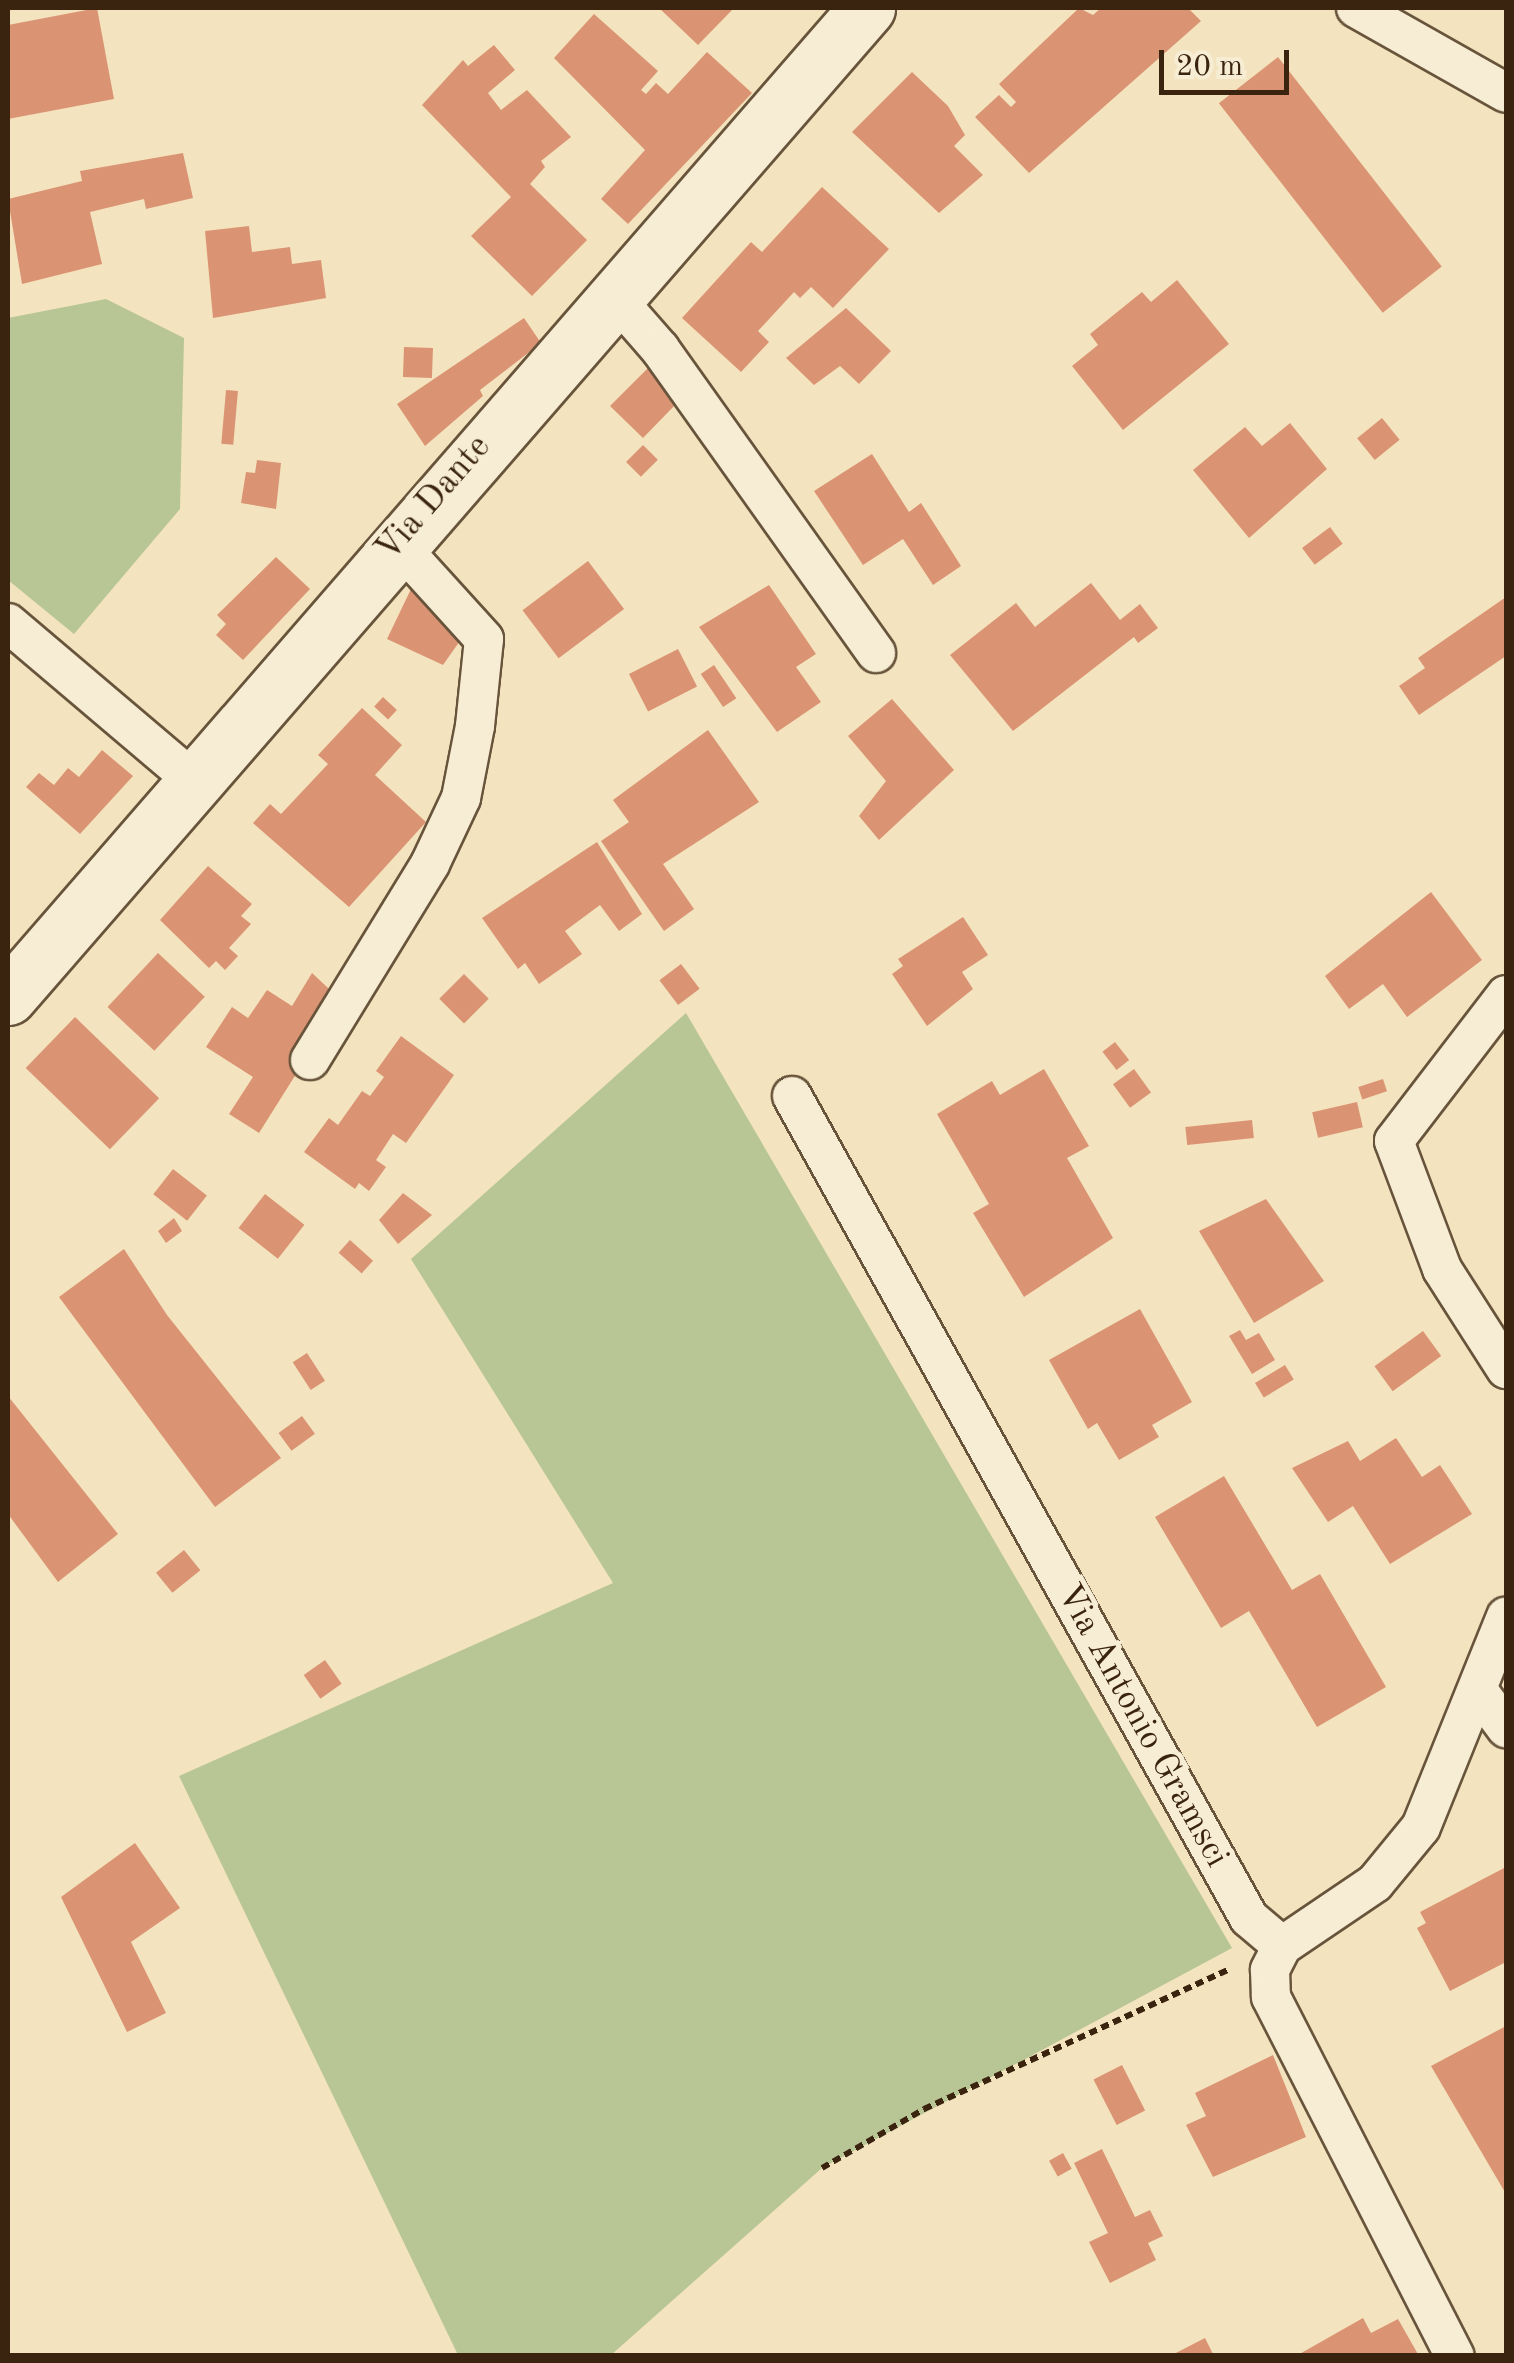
<!DOCTYPE html>
<html>
<head>
<meta charset="utf-8">
<style>
	body { margin:0 }
	#map { position:relative; width:1514px; height:2363px; overflow:hidden; background:#f3e4bf; font-family:"Old Standard TT",serif }
	div>[style] { position:absolute }
	[style*='--x'] { left:calc(var(--x)*1px); top:calc(var(--y)*1px); width:calc(var(--w)*1px); rotate:calc(var(--a)*1deg) }
	.green>* { inset:0; background:#b8c594 }
	.building>* { inset:0; background:#db9473; transform-origin:0 0 }
	.path>* { height:6px; margin-top:-3px; transform-origin:0; background:repeating-linear-gradient(90deg,#3a240f 0 8px,transparent 0 13px) }
	.roads { filter:drop-shadow(2px 0 #68543b) drop-shadow(-2px 0 #68543b) drop-shadow(0 2px #68543b) drop-shadow(0 -2px #68543b) }
	.street>* { height:38px; margin:-19px; padding:0 19px; transform-origin:19px; border-radius:19px; background:#f7edd5 }
	.secondary>* { height:55px; margin:-27.5px; padding:0 27.5px; transform-origin:27.5px; border-radius:27.5px; background:#f7edd5 }
	span { translate:-50% -50%; white-space:nowrap; text-align:center; line-height:1.15; -webkit-text-stroke:10px #f7edd5; paint-order:stroke }
	.street-label { font-size:35px; color:#3a240f }
	.frame { position:absolute; inset:0; border:10px solid #3a240f; pointer-events:none }
	.scale { position:absolute; left:1159px; top:50px; width:130px; height:45px; box-sizing:border-box; border:5px solid #3a240f; border-top:0; padding-left:12px; font-size:30px; line-height:35px; white-space:nowrap; color:#3a240f; -webkit-text-stroke:8px #f7edd5; paint-order:stroke }
</style>
</head>
<body>
<div id="map">
	<div class="green">
		<div style="clip-path:polygon(106px 299px,184px 338px,180px 509px,74px 634px,8px 580px,8px 318px)"></div>
		<div style="clip-path:polygon(686px 1013px,1232px 1948px,822px 2168px,611px 2355px,458px 2355px,179px 1776px,613px 1583px,411px 1259px)"></div>
	</div>
	<div class="building">
		<div style="clip-path:polygon(97px 8px,114px 99px,8px 119px,8px 25px)"></div>
		<div style="clip-path:polygon(659px 8px,734px 8px,698px 45px)"></div>
		<div style="clip-path:polygon(1079px 8px,1093px 15px,1101px 8px,1188px 8px,1201px 21px,1029px 173px,975px 117px,999px 95px,1011px 107px,1016px 102px,999px 84px)"></div>
		<div style="clip-path:polygon(594px 14px,658px 71px,641px 90px,646px 94px,656px 83px,668px 94px,707px 52px,752px 93px,628px 224px,601px 199px,645px 150px,554px 58px)"></div>
		<div style="clip-path:polygon(494px 45px,515px 70px,488px 93px,501px 110px,527px 90px,571px 137px,541px 161px,545px 167px,530px 184px,587px 240px,532px 296px,471px 236px,511px 197px,422px 105px,463px 60px,468px 66px)"></div>
		<div style="left:1278px;top:57px;width:266px;height:75px;rotate:52deg"></div>
		<div style="clip-path:polygon(912px 72px,948px 106px,965px 135px,954px 146px,983px 175px,939px 213px,852px 132px)"></div>
		<div style="clip-path:polygon(183px 153px,193px 198px,146px 209px,144px 199px,90px 212px,102px 264px,22px 284px,8px 199px,82px 181px,80px 171px)"></div>
		<div style="clip-path:polygon(822px 187px,889px 249px,833px 308px,811px 287px,800px 298px,794px 292px,758px 331px,769px 342px,741px 372px,682px 318px,751px 242px,762px 252px)"></div>
		<div style="clip-path:polygon(249px 226px,252px 252px,290px 247px,292px 264px,321px 260px,326px 298px,213px 318px,205px 231px)"></div>
		<div style="clip-path:polygon(1177px 280px,1229px 344px,1123px 430px,1072px 366px,1098px 345px,1090px 334px,1142px 292px,1151px 302px)"></div>
		<div style="clip-path:polygon(846px 308px,891px 351px,859px 384px,840px 366px,814px 385px,786px 358px)"></div>
		<div style="clip-path:polygon(524px 318px,541px 343px,480px 390px,483px 396px,425px 446px,397px 404px)"></div>
		<div style="left:404px;top:347px;width:29px;height:30px;rotate:2deg"></div>
		<div style="clip-path:polygon(657px 359px,680px 382px,667px 394px,677px 403px,643px 438px,610px 406px)"></div>
		<div style="left:226px;top:390px;width:12px;height:54px;rotate:5deg"></div>
		<div style="left:1382px;top:418px;width:28px;height:32px;rotate:51deg"></div>
		<div style="clip-path:polygon(1290px 423px,1327px 469px,1249px 538px,1193px 470px,1245px 427px,1262px 446px)"></div>
		<div style="left:643px;top:445px;width:21px;height:24px;rotate:45deg"></div>
		<div style="clip-path:polygon(872px 454px,909px 512px,921px 503px,961px 566px,933px 585px,903px 539px,863px 565px,814px 491px)"></div>
		<div style="clip-path:polygon(257px 460px,281px 463px,276px 509px,241px 503px,246px 472px,255px 473px)"></div>
		<div style="left:1330px;top:527px;width:21px;height:35px;rotate:53deg"></div>
		<div style="clip-path:polygon(276px 557px,310px 589px,243px 660px,216px 635px,226px 624px,217px 615px)"></div>
		<div style="left:588px;top:561px;width:60px;height:82px;rotate:53deg"></div>
		<div style="clip-path:polygon(1091px 583px,1120px 620px,1140px 604px,1158px 628px,1138px 643px,1134px 637px,1013px 731px,950px 655px,1016px 603px,1035px 627px)"></div>
		<div style="clip-path:polygon(769px 585px,816px 654px,796px 667px,821px 702px,777px 732px,699px 627px)"></div>
		<div style="clip-path:polygon(411px 589px,449px 607px,469px 628px,443px 665px,387px 639px)"></div>
		<div style="clip-path:polygon(1506px 597px,1506px 656px,1419px 715px,1399px 686px,1425px 668px,1418px 658px)"></div>
		<div style="left:678px;top:649px;width:42px;height:55px;rotate:63deg"></div>
		<div style="left:714px;top:665px;width:40px;height:16px;rotate:56deg"></div>
		<div style="left:383px;top:697px;width:19px;height:13px;rotate:43deg"></div>
		<div style="clip-path:polygon(892px 699px,954px 770px,879px 840px,859px 816px,886px 781px,848px 736px)"></div>
		<div style="clip-path:polygon(362px 708px,402px 745px,375px 775px,426px 822px,349px 907px,253px 823px,270px 804px,281px 814px,328px 764px,318px 755px)"></div>
		<div style="clip-path:polygon(708px 730px,759px 802px,663px 864px,694px 909px,664px 931px,601px 841px,629px 822px,613px 800px)"></div>
		<div style="clip-path:polygon(102px 750px,133px 776px,80px 834px,26px 787px,39px 773px,54px 785px,68px 768px,79px 777px)"></div>
		<div style="clip-path:polygon(597px 842px,642px 914px,619px 931px,600px 905px,565px 931px,582px 954px,539px 984px,525px 963px,518px 969px,482px 918px)"></div>
		<div style="clip-path:polygon(208px 866px,252px 904px,241px 916px,251px 924px,229px 948px,238px 956px,225px 970px,216px 961px,209px 968px,160px 920px)"></div>
		<div style="clip-path:polygon(1431px 892px,1482px 960px,1407px 1017px,1383px 984px,1349px 1009px,1325px 976px)"></div>
		<div style="clip-path:polygon(963px 917px,988px 955px,962px 972px,973px 989px,927px 1026px,892px 974px,903px 966px,898px 959px)"></div>
		<div style="left:158px;top:953px;width:64px;height:74px;rotate:43deg"></div>
		<div style="left:681px;top:964px;width:31px;height:27px;rotate:53deg"></div>
		<div style="clip-path:polygon(312px 973px,342px 1001px,259px 1133px,229px 1114px,253px 1077px,206px 1047px,232px 1007px,248px 1018px,267px 990px,292px 1006px)"></div>
		<div style="left:464px;top:974px;width:35px;height:35px;rotate:45deg"></div>
		<div style="left:75px;top:1017px;width:117px;height:71px;rotate:44deg"></div>
		<div style="clip-path:polygon(401px 1036px,454px 1075px,406px 1143px,393px 1134px,376px 1160px,386px 1167px,369px 1191px,359px 1183px,355px 1189px,304px 1152px,329px 1118px,338px 1125px,362px 1091px,370px 1096px,384px 1077px,376px 1071px)"></div>
		<div style="left:1115px;top:1042px;width:23px;height:16px;rotate:52deg"></div>
		<div style="clip-path:polygon(1044px 1069px,1089px 1146px,1067px 1158px,1113px 1238px,1024px 1297px,973px 1213px,989px 1204px,937px 1114px,992px 1081px,1000px 1095px)"></div>
		<div style="left:1134px;top:1069px;width:29px;height:26px;rotate:54deg"></div>
		<div style="left:1383px;top:1079px;width:13px;height:26px;rotate:72deg"></div>
		<div style="left:1357px;top:1102px;width:26px;height:46px;rotate:77deg"></div>
		<div style="left:1252px;top:1120px;width:18px;height:67px;rotate:84deg"></div>
		<div style="left:173px;top:1169px;width:43px;height:32px;rotate:38deg"></div>
		<div style="clip-path:polygon(403px 1193px,432px 1215px,398px 1244px,379px 1220px)"></div>
		<div style="left:265px;top:1194px;width:50px;height:43px;rotate:38deg"></div>
		<div style="clip-path:polygon(1266px 1199px,1324px 1281px,1254px 1323px,1199px 1231px)"></div>
		<div style="clip-path:polygon(174px 1218px,182px 1231px,166px 1243px,158px 1231px)"></div>
		<div style="left:350px;top:1240px;width:31px;height:17px;rotate:42deg"></div>
		<div style="clip-path:polygon(124px 1249px,167px 1315px,281px 1458px,215px 1507px,59px 1297px)"></div>
		<div style="clip-path:polygon(1140px 1309px,1192px 1402px,1152px 1425px,1159px 1437px,1119px 1460px,1097px 1423px,1088px 1429px,1049px 1360px)"></div>
		<div style="clip-path:polygon(1240px 1330px,1246px 1340px,1259px 1333px,1275px 1360px,1252px 1374px,1229px 1336px)"></div>
		<div style="left:1423px;top:1331px;width:31px;height:60px;rotate:54deg"></div>
		<div style="left:307px;top:1353px;width:33px;height:17px;rotate:57deg"></div>
		<div style="left:1285px;top:1365px;width:17px;height:35px;rotate:59deg"></div>
		<div style="clip-path:polygon(8px 1396px,118px 1534px,58px 1582px,8px 1514px)"></div>
		<div style="left:302px;top:1416px;width:22px;height:29px;rotate:54deg"></div>
		<div style="clip-path:polygon(1396px 1438px,1422px 1477px,1440px 1465px,1472px 1514px,1390px 1564px,1353px 1506px,1328px 1522px,1292px 1468px,1348px 1441px,1360px 1461px)"></div>
		<div style="clip-path:polygon(1224px 1476px,1292px 1590px,1320px 1574px,1386px 1687px,1317px 1727px,1249px 1611px,1221px 1628px,1155px 1517px)"></div>
		<div style="left:184px;top:1550px;width:26px;height:36px;rotate:51deg"></div>
		<div style="left:325px;top:1660px;width:29px;height:26px;rotate:55deg"></div>
		<div style="clip-path:polygon(135px 1843px,180px 1908px,131px 1942px,166px 2013px,127px 2032px,61px 1897px)"></div>
		<div style="clip-path:polygon(1506px 1867px,1506px 1962px,1450px 1991px,1417px 1928px,1426px 1923px,1420px 1912px)"></div>
		<div style="clip-path:polygon(1506px 2026px,1506px 2194px,1431px 2066px)"></div>
		<div style="clip-path:polygon(1273px 2055px,1306px 2137px,1213px 2177px,1186px 2125px,1206px 2116px,1195px 2093px)"></div>
		<div style="left:1122px;top:2065px;width:51px;height:32px;rotate:63deg"></div>
		<div style="clip-path:polygon(1102px 2149px,1135px 2217px,1150px 2210px,1163px 2236px,1148px 2243px,1156px 2260px,1110px 2283px,1089px 2242px,1108px 2233px,1074px 2163px)"></div>
		<div style="left:1063px;top:2153px;width:18px;height:16px;rotate:61deg"></div>
		<div style="clip-path:polygon(1363px 2318px,1371px 2333px,1398px 2319px,1419px 2356px,1296px 2356px)"></div>
		<div style="clip-path:polygon(1205px 2338px,1214px 2356px,1170px 2356px)"></div>
	</div>
	<div class="path">
		<div style="--x:822;--y:2168;--w:118;--a:-30"></div>
		<div style="--x:924;--y:2109;--w:337;--a:-24.6"></div>
	</div>
	<div class="roads">
		<div class="street">
			<div style="--x:1356;--y:8;--w:172;--a:29.5"></div>
			<div style="--x:612;--y:294;--w:73;--a:48.9"></div>
			<div style="--x:660;--y:349;--w:373;--a:54.6"></div>
			<div style="--x:8;--y:623;--w:241;--a:40.3"></div>
			<div style="--x:1506;--y:995;--w:184;--a:127.5"></div>
			<div style="--x:1394;--y:1141;--w:137;--a:69.4"></div>
			<div style="--x:1442;--y:1269;--w:119;--a:57.4"></div>
			<div style="--x:310;--y:1060;--w:230;--a:-58.5"></div>
			<div style="--x:430;--y:864;--w:73;--a:-64.8"></div>
			<div style="--x:461;--y:798;--w:73;--a:-79"></div>
			<div style="--x:475;--y:726;--w:87;--a:-84.1"></div>
			<div style="--x:484;--y:639;--w:131;--a:-132.2"></div>
			<div style="--x:792;--y:1096;--w:940;--a:60.93"></div>
			<div style="--x:1249;--y:1918;--w:43;--a:40.3"></div>
			<div style="--x:1282;--y:1946;--w:27;--a:117"></div>
			<div style="--x:1270;--y:1970;--w:27;--a:88"></div>
			<div style="--x:1271;--y:1997;--w:403;--a:62.9"></div>
			<div style="--x:1480;--y:1693;--w:44;--a:53.4"></div>
			<div style="--x:1282;--y:1946;--w:112;--a:-34.1"></div>
			<div style="--x:1375;--y:1883;--w:72;--a:-50.6"></div>
			<div style="--x:1421;--y:1827;--w:227;--a:-68"></div>
		</div>
		<div class="secondary">
			<div style="--x:8;--y:997;--w:1310;--a:-49.02"></div>
		</div>
	</div>
	<div class="street-label">
		<span style="left:434px;top:499px;rotate:-49deg">Via Dante</span>
		<span style="left:1142px;top:1726px;rotate:61deg">Via Antonio Gramsci</span>
	</div>
	<div class="frame"></div>
	<div class="scale">20 m</div>
</div>
</body>
</html>
